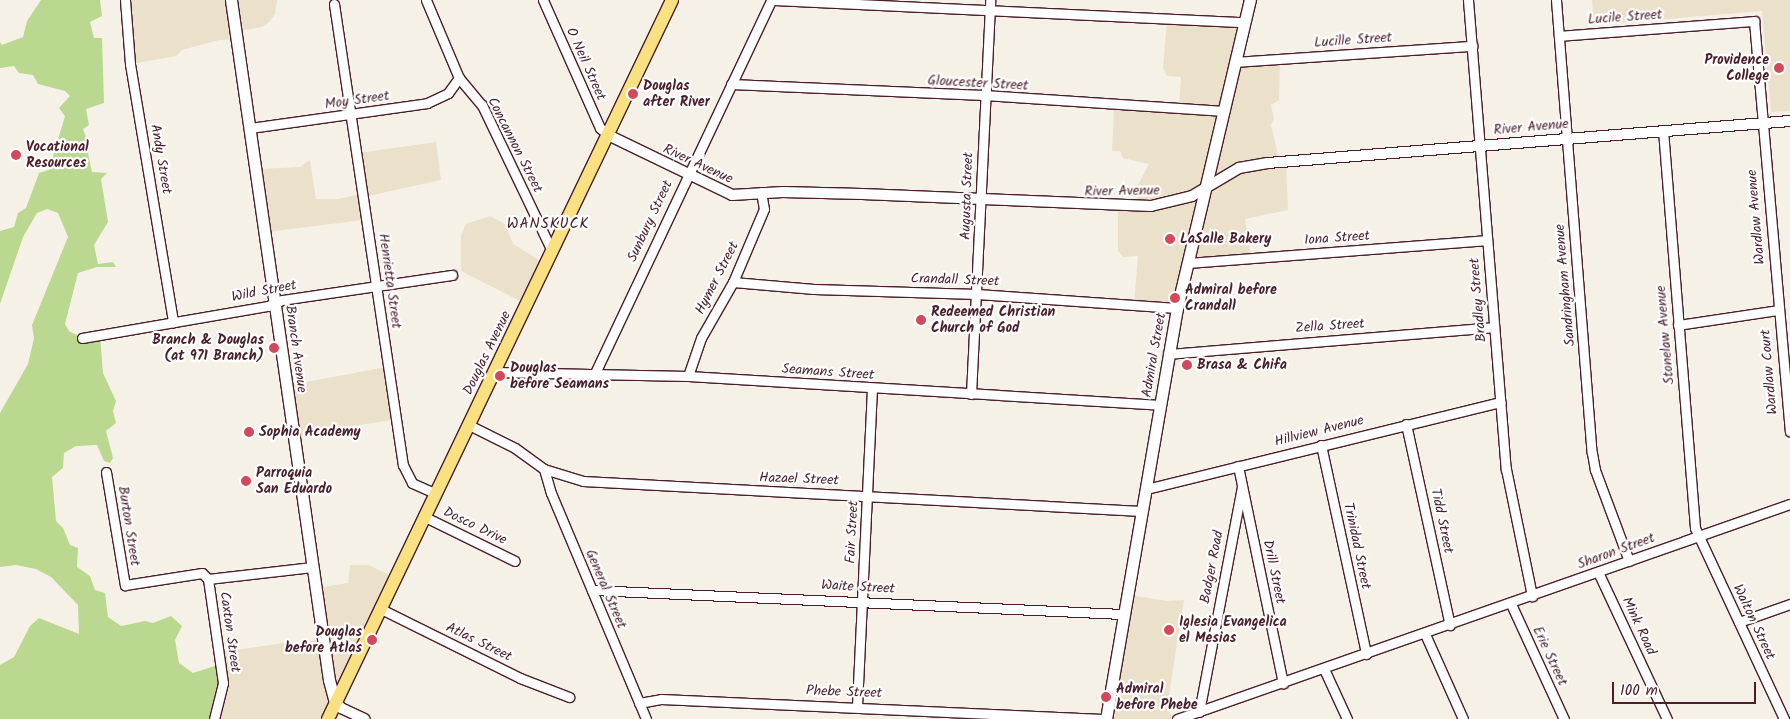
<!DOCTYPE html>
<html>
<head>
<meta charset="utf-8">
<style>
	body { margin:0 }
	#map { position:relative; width:1790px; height:719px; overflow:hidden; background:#f6f1e7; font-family:Kalam,sans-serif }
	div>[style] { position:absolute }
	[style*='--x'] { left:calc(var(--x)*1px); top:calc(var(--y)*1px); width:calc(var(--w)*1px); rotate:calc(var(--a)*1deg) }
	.built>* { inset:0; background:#ebe0ca }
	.green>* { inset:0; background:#bbd890 }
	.roads { filter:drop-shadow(1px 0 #4a1f2b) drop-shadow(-1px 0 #4a1f2b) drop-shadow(0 1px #4a1f2b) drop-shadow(0 -1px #4a1f2b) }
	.minor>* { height:9px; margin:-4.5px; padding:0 4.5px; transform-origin:4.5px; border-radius:4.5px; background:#fff }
	.tertiary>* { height:10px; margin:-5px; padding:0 5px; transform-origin:5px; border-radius:5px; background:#fff }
	.secondary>* { height:11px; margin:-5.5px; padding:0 5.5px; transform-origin:5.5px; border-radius:5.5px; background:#fff }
	.primary>* { height:12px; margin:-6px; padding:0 6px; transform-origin:6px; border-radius:6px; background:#f9e181 }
	.dots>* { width:14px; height:14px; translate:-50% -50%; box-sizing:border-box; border:2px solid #fff; border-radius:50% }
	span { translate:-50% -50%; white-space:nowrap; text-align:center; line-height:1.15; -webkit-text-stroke:4.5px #fff; paint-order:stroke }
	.street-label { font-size:14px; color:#4a1f2b }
	.poi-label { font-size:14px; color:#4a1f2b; font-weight:700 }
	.right { translate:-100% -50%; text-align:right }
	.left { translate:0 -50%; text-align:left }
	.neighbourhood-label { font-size:15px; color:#4a1f2b; letter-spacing:1px }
	.scale { position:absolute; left:1612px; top:682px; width:144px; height:22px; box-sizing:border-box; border:2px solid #4a1f2b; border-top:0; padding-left:6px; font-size:15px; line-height:18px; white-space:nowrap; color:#4a1f2b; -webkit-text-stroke:4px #fff; paint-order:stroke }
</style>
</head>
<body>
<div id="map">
	<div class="built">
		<div style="clip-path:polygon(127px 0,277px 0,275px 14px,269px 22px,262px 27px,239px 31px,238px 39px,219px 40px,182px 50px,176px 56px,132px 64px)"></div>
		<div style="clip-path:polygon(1592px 0,1790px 0,1790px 111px,1771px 112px,1762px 11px,1594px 25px)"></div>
		<div style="clip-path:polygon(1167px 21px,1242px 22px,1239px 58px,1280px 60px,1279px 100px,1271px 105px,1274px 119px,1271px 125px,1279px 159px,1286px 162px,1288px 210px,1245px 219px,1251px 256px,1192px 262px,1182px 307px,1134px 303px,1138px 256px,1123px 257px,1118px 251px,1118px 208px,1137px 206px,1138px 185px,1149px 164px,1123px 158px,1120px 151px,1112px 151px,1114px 107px,1179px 107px,1181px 77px,1167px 76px,1163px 68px)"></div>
		<div style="clip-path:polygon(436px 142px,441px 180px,368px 196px,371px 219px,267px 232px,260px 169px,300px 167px,310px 160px,316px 199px,338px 199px,365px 193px,359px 153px)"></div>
		<div style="clip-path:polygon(490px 216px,505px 224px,513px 244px,541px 261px,520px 301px,461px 271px,461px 235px,466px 224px)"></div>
		<div style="clip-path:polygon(392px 366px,398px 419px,353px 426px,321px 437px,298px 436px,290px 385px)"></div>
		<div style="clip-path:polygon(350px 565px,368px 565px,392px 576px,330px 719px,210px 719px,221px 716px,228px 685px,222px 652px,284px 643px,296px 645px,322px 638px,315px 588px,348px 583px)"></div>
		<div style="clip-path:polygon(1129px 595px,1167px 601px,1184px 600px,1167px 707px,1173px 719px,1108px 719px)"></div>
	</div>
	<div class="green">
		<div style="clip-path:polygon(41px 0,100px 0,102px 16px,90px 22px,94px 38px,102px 38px,104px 103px,86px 109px,89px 125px,83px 129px,90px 148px,88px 153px,92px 172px,107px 173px,101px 179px,108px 222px,94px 245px,98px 264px,113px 262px,116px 267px,97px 267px,78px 273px,65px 324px,69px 331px,82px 338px,100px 336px,103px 373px,116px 401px,113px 411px,116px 423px,106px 431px,113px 458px,110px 463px,104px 461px,97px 445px,76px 446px,64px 453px,63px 468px,52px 477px,56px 521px,63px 528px,70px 545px,78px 548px,77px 567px,90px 576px,95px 590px,105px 593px,108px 617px,121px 626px,145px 621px,153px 623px,171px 616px,182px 626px,175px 640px,179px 663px,193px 673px,224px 663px,228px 685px,220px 716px,210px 719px,0 719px,0 665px,14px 657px,30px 626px,39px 618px,79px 634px,78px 605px,51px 577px,36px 569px,16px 565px,0 567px,0 413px,28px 364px,34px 338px,32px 325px,68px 237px,58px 213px,47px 209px,37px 213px,23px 237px,0 304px,0 231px,14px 227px,18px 213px,26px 208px,39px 173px,49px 170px,65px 116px,59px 108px,70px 96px,65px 91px,38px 84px,33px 75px,19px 73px,14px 66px,0 68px,0 42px,2px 45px,23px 37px,27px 21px)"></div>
	</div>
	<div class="roads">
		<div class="minor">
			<div style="--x:125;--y:0;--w:64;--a:85.5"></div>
			<div style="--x:130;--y:64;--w:262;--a:80.5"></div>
			<div style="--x:426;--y:0;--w:85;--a:67.1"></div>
			<div style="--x:459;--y:78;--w:35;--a:50"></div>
			<div style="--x:482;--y:105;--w:162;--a:64.4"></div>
			<div style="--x:543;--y:0;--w:140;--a:66"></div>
			<div style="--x:600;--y:128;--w:11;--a:41"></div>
			<div style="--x:773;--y:0;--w:472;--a:2.7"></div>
			<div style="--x:1468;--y:0;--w:471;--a:85.4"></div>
			<div style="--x:1506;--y:469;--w:130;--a:78.4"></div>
			<div style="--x:1556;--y:0;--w:454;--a:85.5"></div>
			<div style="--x:1592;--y:453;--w:17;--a:80"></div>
			<div style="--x:1595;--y:470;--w:97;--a:69.5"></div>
			<div style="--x:334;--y:4;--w:466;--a:81.5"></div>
			<div style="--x:403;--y:465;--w:20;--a:63"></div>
			<div style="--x:412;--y:483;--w:24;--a:24"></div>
			<div style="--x:1559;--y:36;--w:196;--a:-4.4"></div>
			<div style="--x:1754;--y:21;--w:412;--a:85"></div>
			<div style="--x:1235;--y:62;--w:238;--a:-3.9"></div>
			<div style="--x:731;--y:84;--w:253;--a:2.5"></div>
			<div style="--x:984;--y:95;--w:241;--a:3.8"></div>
			<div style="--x:250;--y:128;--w:179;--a:-8"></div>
			<div style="--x:427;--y:103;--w:23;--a:-25"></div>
			<div style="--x:448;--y:93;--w:19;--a:-54"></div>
			<div style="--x:1663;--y:130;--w:399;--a:85.4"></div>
			<div style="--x:1695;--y:528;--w:211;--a:65"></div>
			<div style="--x:1189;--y:263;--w:299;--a:-4.4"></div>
			<div style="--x:733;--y:282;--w:81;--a:4.9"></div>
			<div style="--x:814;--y:289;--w:163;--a:1.8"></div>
			<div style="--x:977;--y:294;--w:200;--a:4"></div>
			<div style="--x:1678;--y:325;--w:101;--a:-8.5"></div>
			<div style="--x:82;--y:338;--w:189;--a:-9.8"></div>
			<div style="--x:268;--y:306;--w:15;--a:-23"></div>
			<div style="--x:282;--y:300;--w:172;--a:-8.4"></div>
			<div style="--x:1168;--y:354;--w:327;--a:-4.7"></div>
			<div style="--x:494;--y:372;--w:194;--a:1.2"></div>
			<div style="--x:688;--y:376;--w:473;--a:3.5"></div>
			<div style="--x:595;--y:373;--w:412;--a:-64.7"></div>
			<div style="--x:688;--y:376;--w:40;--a:-71.1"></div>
			<div style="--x:701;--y:338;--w:64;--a:-60.3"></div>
			<div style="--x:733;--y:282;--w:79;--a:-67"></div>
			<div style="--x:764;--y:209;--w:17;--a:-100"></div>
			<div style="--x:971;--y:394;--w:394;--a:-87.2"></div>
			<div style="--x:1406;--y:424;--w:206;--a:77.7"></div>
			<div style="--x:469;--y:425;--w:51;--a:26.6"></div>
			<div style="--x:515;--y:448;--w:36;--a:36"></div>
			<div style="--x:544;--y:469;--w:41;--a:17.1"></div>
			<div style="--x:583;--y:481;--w:559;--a:3.08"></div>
			<div style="--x:1321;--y:445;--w:214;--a:77.8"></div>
			<div style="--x:1238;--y:466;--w:222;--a:78.3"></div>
			<div style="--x:544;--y:469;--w:25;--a:74"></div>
			<div style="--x:551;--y:493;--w:245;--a:67.2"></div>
			<div style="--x:106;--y:472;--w:115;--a:80.5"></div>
			<div style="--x:125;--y:585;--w:78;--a:-8.9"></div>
			<div style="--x:202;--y:573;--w:8;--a:45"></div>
			<div style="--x:1146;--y:489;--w:365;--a:-13.8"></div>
			<div style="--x:423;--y:516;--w:102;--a:26.1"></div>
			<div style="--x:1598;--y:572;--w:162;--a:64.9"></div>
			<div style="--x:208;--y:579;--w:105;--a:81.8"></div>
			<div style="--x:223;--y:683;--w:37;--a:104"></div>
			<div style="--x:208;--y:579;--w:105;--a:-6.6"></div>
			<div style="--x:592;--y:590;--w:532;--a:2.59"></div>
			<div style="--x:1511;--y:604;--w:127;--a:65.3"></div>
			<div style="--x:379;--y:608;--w:157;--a:26.4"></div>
			<div style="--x:520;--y:678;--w:53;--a:21.2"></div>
			<div style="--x:1739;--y:622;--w:54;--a:-19.4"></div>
			<div style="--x:1425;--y:634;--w:93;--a:65.9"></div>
			<div style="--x:1324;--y:669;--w:55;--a:65.3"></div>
			<div style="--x:639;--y:703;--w:22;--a:-10"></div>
			<div style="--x:661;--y:699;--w:442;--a:2.6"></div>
			<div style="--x:857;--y:706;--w:317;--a:-87.3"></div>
			<div style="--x:1199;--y:712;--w:230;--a:-79.2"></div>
			<div style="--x:1177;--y:719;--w:650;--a:-19.33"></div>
		</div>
		<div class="tertiary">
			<div style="--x:608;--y:135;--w:138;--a:25.8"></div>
			<div style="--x:732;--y:195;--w:51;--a:-3.4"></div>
			<div style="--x:783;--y:192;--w:79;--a:1.5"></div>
			<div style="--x:862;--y:194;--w:289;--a:2.4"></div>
			<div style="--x:1151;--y:206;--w:42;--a:-13.7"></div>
			<div style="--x:1192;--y:196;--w:55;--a:-30.8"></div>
			<div style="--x:1239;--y:168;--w:29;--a:-10"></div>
			<div style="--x:1268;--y:163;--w:524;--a:-4.6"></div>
			<div style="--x:335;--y:702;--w:8;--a:45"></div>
			<div style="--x:341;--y:708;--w:26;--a:25"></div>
		</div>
		<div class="secondary">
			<div style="--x:231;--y:0;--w:687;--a:81.8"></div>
			<div style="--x:329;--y:680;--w:23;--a:75"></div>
			<div style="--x:1106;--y:719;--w:417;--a:-80.2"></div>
			<div style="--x:1177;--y:308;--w:317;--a:-76.7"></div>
		</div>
		<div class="primary">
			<div style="--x:328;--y:719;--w:797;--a:-64.43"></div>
		</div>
	</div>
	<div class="dots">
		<div style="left:1779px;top:68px;background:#d1495b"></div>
		<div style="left:633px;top:94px;background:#d1495b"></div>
		<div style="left:16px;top:155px;background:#d1495b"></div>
		<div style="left:1170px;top:239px;background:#d1495b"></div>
		<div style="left:1175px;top:298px;background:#d1495b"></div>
		<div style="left:921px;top:320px;background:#d1495b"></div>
		<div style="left:274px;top:348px;background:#d1495b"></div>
		<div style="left:1187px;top:365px;background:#d1495b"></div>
		<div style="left:500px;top:376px;background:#d1495b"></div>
		<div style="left:249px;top:432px;background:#d1495b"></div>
		<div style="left:246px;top:481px;background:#d1495b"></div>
		<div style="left:1169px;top:630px;background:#d1495b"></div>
		<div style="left:372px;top:640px;background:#d1495b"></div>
		<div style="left:1106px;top:697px;background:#d1495b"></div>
	</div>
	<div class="street-label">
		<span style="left:1625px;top:17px;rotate:-4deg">Lucile Street</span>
		<span style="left:1353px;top:40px;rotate:-4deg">Lucille Street</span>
		<span style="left:586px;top:64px;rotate:66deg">O Neil Street</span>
		<span style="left:978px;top:83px;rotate:3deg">Gloucester Street</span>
		<span style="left:357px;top:100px;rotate:-8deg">Moy Street</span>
		<span style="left:1531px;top:127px;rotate:-5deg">River Avenue</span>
		<span style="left:515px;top:145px;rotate:63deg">Concannon Street</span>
		<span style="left:161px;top:159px;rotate:80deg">Andy Street</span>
		<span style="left:698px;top:164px;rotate:25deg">River Avenue</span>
		<span style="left:1122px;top:191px;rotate:-1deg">River Avenue</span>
		<span style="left:967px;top:196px;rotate:-88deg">Augusta Street</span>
		<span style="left:1756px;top:217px;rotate:-95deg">Wardlaw Avenue</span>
		<span style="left:650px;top:221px;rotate:-65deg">Sunbury Street</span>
		<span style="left:1337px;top:238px;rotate:-4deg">Iona Street</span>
		<span style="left:717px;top:278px;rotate:-63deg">Hymer Street</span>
		<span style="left:955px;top:280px;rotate:2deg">Crandall Street</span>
		<span style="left:390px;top:281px;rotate:82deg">Henrietta Street</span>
		<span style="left:1565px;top:285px;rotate:-95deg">Sandringham Avenue</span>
		<span style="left:264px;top:291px;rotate:-11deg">Wild Street</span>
		<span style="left:1478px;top:300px;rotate:-95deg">Bradley Street</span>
		<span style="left:1330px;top:326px;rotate:-4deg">Zella Street</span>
		<span style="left:1665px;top:335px;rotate:-95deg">Stonelaw Avenue</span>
		<span style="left:296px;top:349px;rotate:82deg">Branch Avenue</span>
		<span style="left:487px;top:353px;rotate:-64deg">Douglas Avenue</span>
		<span style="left:1154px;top:355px;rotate:-80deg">Admiral Street</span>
		<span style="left:828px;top:372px;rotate:4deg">Seamans Street</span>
		<span style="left:1769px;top:372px;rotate:-95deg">Wardlaw Court</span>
		<span style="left:1319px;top:431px;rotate:-14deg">Hillview Avenue</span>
		<span style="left:799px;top:479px;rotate:2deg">Hazael Street</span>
		<span style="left:1442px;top:521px;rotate:78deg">Tidd Street</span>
		<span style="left:129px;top:526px;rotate:81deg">Burton Street</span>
		<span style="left:475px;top:526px;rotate:26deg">Dosco Drive</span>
		<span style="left:852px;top:532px;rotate:-87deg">Fair Street</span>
		<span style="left:1357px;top:546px;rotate:78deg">Trinidad Street</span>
		<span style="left:1616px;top:551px;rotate:-20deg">Sharon Street</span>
		<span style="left:1212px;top:567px;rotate:-79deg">Badger Road</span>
		<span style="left:1274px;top:572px;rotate:78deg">Drill Street</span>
		<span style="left:858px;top:587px;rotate:3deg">Waite Street</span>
		<span style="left:606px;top:589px;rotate:67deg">General Street</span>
		<span style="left:1754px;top:622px;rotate:65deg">Walton Street</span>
		<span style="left:1639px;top:626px;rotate:65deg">Mink Road</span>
		<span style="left:230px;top:632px;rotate:82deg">Caxton Street</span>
		<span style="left:479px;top:642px;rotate:26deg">Atlas Street</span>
		<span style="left:1550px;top:656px;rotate:65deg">Erie Street</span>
		<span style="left:844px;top:692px;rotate:2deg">Phebe Street</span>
	</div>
	<div class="poi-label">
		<span class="right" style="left:1769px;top:68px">Providence<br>College</span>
		<span class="left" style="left:643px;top:94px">Douglas<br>after River</span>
		<span class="left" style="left:26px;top:155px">Vocational<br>Resources</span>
		<span class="left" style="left:1180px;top:239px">LaSalle Bakery</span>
		<span class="left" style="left:1185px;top:298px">Admiral before<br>Crandall</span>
		<span class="left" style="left:931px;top:320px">Redeemed Christian<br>Church of God</span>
		<span class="right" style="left:264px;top:348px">Branch &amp; Douglas<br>(at 971 Branch)</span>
		<span class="left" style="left:1197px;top:365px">Brasa &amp; Chifa</span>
		<span class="left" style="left:510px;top:376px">Douglas<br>before Seamans</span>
		<span class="left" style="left:259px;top:432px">Sophia Academy</span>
		<span class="left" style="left:256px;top:481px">Parroquia<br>San Eduardo</span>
		<span class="left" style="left:1179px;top:630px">Iglesia Evangelica<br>el Mesias</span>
		<span class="right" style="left:362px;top:640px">Douglas<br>before Atlas</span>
		<span class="left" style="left:1116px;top:697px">Admiral<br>before Phebe</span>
	</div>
	<div class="neighbourhood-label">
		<span style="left:548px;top:225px">WANSKUCK</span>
	</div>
	<div class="scale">100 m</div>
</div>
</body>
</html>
